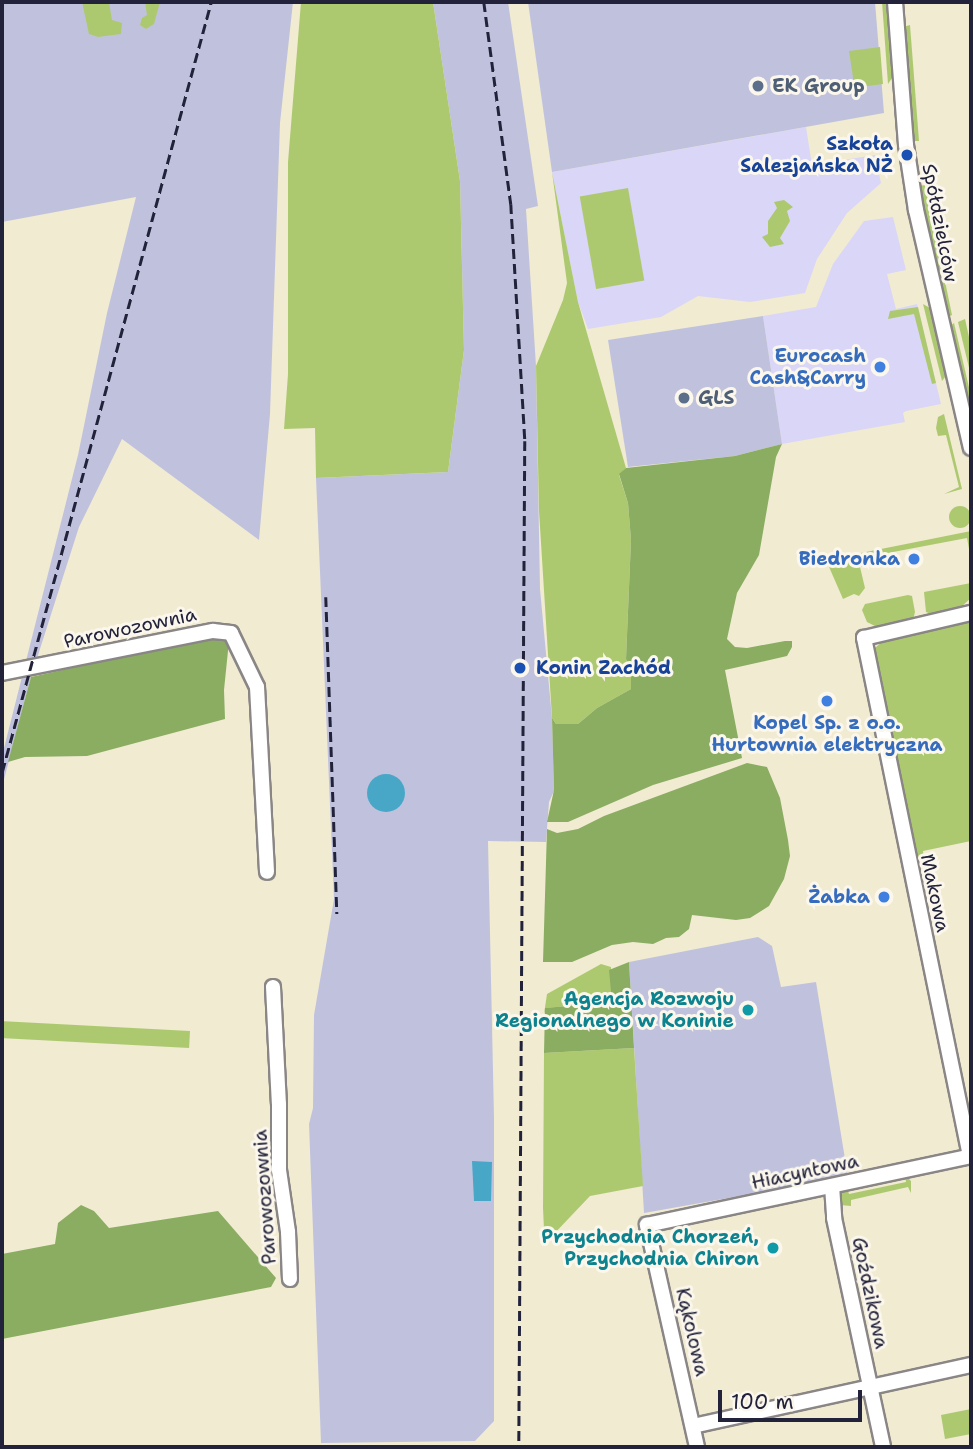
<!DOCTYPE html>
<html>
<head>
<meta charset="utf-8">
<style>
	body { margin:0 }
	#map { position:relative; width:973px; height:1449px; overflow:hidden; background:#f1ebd2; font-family:"Shantell Sans",sans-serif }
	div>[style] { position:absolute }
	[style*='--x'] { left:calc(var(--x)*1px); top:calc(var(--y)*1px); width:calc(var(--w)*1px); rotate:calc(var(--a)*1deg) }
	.built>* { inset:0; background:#dad6f7 }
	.industrial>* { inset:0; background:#c0c2dd }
	.green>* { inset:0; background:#adc970; transform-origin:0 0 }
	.round { border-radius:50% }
	.forest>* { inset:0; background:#8aad62 }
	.water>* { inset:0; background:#48a7c7 }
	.roads { filter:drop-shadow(2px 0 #8a8686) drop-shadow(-2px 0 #8a8686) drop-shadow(0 2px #8a8686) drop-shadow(0 -2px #8a8686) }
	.minor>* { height:14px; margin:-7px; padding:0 7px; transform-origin:7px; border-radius:7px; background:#fff }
	.rail>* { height:2.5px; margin-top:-1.25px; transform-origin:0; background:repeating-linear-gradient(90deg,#22223b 0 10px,transparent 0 15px) }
	.dots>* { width:19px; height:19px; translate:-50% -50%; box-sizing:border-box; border:4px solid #fbf7ec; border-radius:50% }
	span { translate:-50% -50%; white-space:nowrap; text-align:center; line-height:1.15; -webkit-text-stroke:6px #fbf7ec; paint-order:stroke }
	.service-label { font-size:19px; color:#4e5e75; font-weight:700 }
	.left { translate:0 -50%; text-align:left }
	.transit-label { font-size:19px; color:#164399; font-weight:700 }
	.right { translate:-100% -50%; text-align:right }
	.street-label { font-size:19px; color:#22223b }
	.shop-label { font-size:19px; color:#366cbe; font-weight:700 }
	.culture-label { font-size:19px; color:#0d838f; font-weight:700 }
	.frame { position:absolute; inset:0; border:4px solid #22223b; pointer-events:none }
	.scale { position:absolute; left:718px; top:1390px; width:144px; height:32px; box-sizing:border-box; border:4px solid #22223b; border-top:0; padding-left:9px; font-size:21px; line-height:24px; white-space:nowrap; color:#22223b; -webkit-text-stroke:5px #fbf7ec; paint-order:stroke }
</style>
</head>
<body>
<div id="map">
	<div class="built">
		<div style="clip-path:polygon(806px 127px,812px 165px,875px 155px,881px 183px,847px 213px,817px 259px,805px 293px,750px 302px,698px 296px,661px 317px,588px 329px,578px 302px,552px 172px)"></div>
		<div style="clip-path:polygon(893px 217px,906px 270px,887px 274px,896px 309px,917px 304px,941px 404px,906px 411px,903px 413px,905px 422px,782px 444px,763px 316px,816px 307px,833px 264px,864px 221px)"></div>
	</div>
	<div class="industrial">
		<div style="clip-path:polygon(2px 2px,293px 2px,280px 123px,270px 414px,259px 540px,122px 439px,79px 527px,31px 677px,2px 787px,2px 756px,78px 455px,107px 313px,136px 197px,2px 222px)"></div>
		<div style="clip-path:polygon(433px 2px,508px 2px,538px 206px,526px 209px,536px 366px,540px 589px,552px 718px,554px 791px,549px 802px,546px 842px,488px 841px,494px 1117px,494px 1421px,475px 1441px,321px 1443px,309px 1124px,313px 1108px,314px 1015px,334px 899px,316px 478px,448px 472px,464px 350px,460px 181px)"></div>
		<div style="clip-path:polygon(528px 2px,875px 2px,884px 113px,552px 172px)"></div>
		<div style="clip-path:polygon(763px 316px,782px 444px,735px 456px,628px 467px,608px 340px)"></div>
		<div style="clip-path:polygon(758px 937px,772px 946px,781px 987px,816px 982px,848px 1177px,644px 1213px,629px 962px)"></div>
	</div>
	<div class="green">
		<div style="clip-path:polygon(82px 2px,109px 2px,112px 20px,122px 23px,121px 34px,98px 37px,89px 34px)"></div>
		<div style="clip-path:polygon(145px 2px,160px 2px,154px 24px,146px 29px,140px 25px,142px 18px,147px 15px)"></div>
		<div style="clip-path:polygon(301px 2px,433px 2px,460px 181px,464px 350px,448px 472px,316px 478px,315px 428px,284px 429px,288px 374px,288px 162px)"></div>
		<div style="clip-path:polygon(882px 2px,888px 2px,894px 75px,888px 84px)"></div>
		<div style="clip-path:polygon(910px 25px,919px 141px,913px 141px,903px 27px)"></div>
		<div style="clip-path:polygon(880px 47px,883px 84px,846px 89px,845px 85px,854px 84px,849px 51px)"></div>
		<div style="clip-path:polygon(552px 172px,578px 302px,626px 468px,619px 475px,628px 503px,631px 540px,626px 659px,631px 669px,631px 689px,597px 708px,578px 724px,570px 725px,556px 724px,552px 718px,539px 511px,536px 366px,563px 300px,567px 283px)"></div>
		<div style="clip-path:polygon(925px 185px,952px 315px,950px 316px,947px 315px,929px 241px,919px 186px)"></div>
		<div style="left:628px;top:188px;width:94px;height:49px;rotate:80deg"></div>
		<div style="clip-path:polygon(784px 200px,793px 207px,787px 211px,790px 221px,780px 238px,784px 244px,770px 247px,762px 237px,768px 234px,768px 221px,777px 208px,774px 202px)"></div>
		<div style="clip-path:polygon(923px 304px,930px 308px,946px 376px,942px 381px)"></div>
		<div style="clip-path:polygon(918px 307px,936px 383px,932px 384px,914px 314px,888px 319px,890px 311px)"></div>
		<div style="clip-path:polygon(965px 319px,971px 346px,971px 376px,958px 322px)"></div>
		<div style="clip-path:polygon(954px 323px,971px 396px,971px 413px,950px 326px)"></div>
		<div style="clip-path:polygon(944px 414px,962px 489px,944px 494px,959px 487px,946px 435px,938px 436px,936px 428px,938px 417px)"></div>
		<div class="round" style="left:949px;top:506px;width:22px;height:22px"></div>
		<div style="clip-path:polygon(971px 531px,971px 560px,967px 538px,872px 556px,874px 564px,860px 567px,865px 588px,859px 596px,854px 594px,843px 599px,826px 560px)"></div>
		<div style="clip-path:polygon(971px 583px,971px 598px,961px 607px,934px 615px,926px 612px,924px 592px)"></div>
		<div style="clip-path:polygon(908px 595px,912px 596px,915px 612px,913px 620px,879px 628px,867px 622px,862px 610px,865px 604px)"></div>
		<div style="clip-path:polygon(971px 617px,971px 841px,923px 851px,924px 860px,919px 860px,914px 857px,874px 649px,886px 638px)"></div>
		<div style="clip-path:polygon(601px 964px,611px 967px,612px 1002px,546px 1008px,544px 1014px,547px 994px)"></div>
		<div style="left:190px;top:1031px;width:17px;height:192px;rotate:93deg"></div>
		<div style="clip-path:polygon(634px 1048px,643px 1186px,590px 1196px,552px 1236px,547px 1235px,544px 1230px,543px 1208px,544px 1053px)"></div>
		<div style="clip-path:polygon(905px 1175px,911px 1181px,911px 1193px,908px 1187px,851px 1200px,851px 1206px,840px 1205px,838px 1196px,842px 1189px,847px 1188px,849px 1194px,906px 1182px)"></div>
		<div style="clip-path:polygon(971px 1409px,971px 1434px,945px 1439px,941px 1415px)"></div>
	</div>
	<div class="forest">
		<div style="clip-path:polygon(782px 444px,776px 457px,759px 555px,737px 593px,727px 639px,735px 647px,747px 648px,785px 641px,792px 641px,792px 647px,787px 656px,725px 670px,742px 758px,653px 785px,568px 822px,547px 822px,554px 790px,552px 718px,556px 724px,578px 724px,597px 708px,631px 689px,631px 669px,626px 659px,631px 540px,628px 503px,619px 474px,626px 468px,735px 456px)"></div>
		<div style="clip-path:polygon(218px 636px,229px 641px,224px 690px,225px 719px,87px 756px,25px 757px,8px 762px,31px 677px)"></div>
		<div style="clip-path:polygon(747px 763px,767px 767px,780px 798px,788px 840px,790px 856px,784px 879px,769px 906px,750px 918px,736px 920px,692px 915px,689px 929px,679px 937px,666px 938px,653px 944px,633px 942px,612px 945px,572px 962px,543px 962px,547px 829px,557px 833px,578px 829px,604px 816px)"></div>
		<div style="clip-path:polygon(629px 962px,634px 1048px,544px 1053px,545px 1008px,612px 1002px,609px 970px)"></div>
		<div style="clip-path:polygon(81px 1205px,94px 1211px,109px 1228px,218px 1211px,276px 1278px,271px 1287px,2px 1339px,2px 1254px,55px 1244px,58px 1223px)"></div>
	</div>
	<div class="water">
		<div class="round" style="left:367px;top:774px;width:38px;height:38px"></div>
		<div style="clip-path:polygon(472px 1161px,492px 1162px,491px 1201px,474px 1201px)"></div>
	</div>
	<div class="roads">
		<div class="minor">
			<div style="--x:895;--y:2;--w:143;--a:85.6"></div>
			<div style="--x:906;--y:145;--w:66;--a:81.3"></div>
			<div style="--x:916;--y:210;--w:244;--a:77"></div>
			<div style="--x:2;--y:673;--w:215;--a:-11.3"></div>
			<div style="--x:213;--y:631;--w:18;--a:6"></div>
			<div style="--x:231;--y:633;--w:60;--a:64.3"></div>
			<div style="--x:257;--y:687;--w:185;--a:86.9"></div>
			<div style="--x:273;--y:987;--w:117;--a:87.1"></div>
			<div style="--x:279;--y:1104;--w:66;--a:90"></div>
			<div style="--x:279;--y:1170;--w:63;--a:81.7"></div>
			<div style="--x:288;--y:1232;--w:47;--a:87.6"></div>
			<div style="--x:970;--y:1156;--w:529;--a:-101.56"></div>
			<div style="--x:864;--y:638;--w:110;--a:-13.2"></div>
			<div style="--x:832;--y:1186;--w:32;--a:86"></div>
			<div style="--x:834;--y:1218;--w:234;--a:77.9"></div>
			<div style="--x:693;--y:1426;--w:285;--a:-12.4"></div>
			<div style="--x:697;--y:1447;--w:228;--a:-102.7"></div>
			<div style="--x:647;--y:1225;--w:331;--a:-12"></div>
		</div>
	</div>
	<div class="rail">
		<div style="--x:484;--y:2;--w:204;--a:82.4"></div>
		<div style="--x:511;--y:204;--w:237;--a:86.6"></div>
		<div style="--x:525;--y:441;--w:1006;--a:90.34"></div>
		<div style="--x:326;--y:597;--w:317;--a:88"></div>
		<div style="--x:2;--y:772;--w:798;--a:-74.81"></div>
	</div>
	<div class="dots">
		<div style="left:758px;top:86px;background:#5c6f8a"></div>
		<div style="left:907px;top:155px;background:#1a4fb4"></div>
		<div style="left:880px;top:367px;background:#3f7fe0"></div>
		<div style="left:684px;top:398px;background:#5c6f8a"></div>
		<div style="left:914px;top:559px;background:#3f7fe0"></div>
		<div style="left:520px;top:668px;background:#1a4fb4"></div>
		<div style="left:827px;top:701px;background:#3f7fe0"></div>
		<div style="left:884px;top:897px;background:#3f7fe0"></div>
		<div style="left:748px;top:1010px;background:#0f9aa8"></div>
		<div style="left:773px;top:1248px;background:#0f9aa8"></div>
	</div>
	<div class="service-label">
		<span class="left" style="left:772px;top:86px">EK Group</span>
		<span class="left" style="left:698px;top:398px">GLS</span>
	</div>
	<div class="transit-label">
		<span class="right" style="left:893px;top:155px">Szkoła<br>Salezjańska NŻ</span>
		<span class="left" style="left:536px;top:668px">Konin Zachód</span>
	</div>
	<div class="street-label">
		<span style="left:940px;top:223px;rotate:79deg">Spółdzielców</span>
		<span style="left:130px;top:628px;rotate:-12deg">Parowozownia</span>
		<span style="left:935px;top:893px;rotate:78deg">Makowa</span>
		<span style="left:805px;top:1172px;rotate:-12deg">Hiacyntowa</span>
		<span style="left:265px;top:1197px;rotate:-94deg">Parowozownia</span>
		<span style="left:870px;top:1293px;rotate:78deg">Goździkowa</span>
		<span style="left:692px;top:1332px;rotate:77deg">Kąkolowa</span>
	</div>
	<div class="shop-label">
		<span class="right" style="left:866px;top:367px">Eurocash<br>Cash&amp;Carry</span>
		<span class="right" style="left:900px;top:559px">Biedronka</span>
		<span style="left:827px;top:734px">Kopel Sp. z o.o.<br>Hurtownia elektryczna</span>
		<span class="right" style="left:870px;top:897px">Żabka</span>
	</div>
	<div class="culture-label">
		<span class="right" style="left:734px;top:1010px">Agencja Rozwoju<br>Regionalnego w Koninie</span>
		<span class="right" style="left:759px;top:1248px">Przychodnia Chorzeń,<br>Przychodnia Chiron</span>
	</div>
	<div class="frame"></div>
	<div class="scale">100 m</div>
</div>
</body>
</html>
